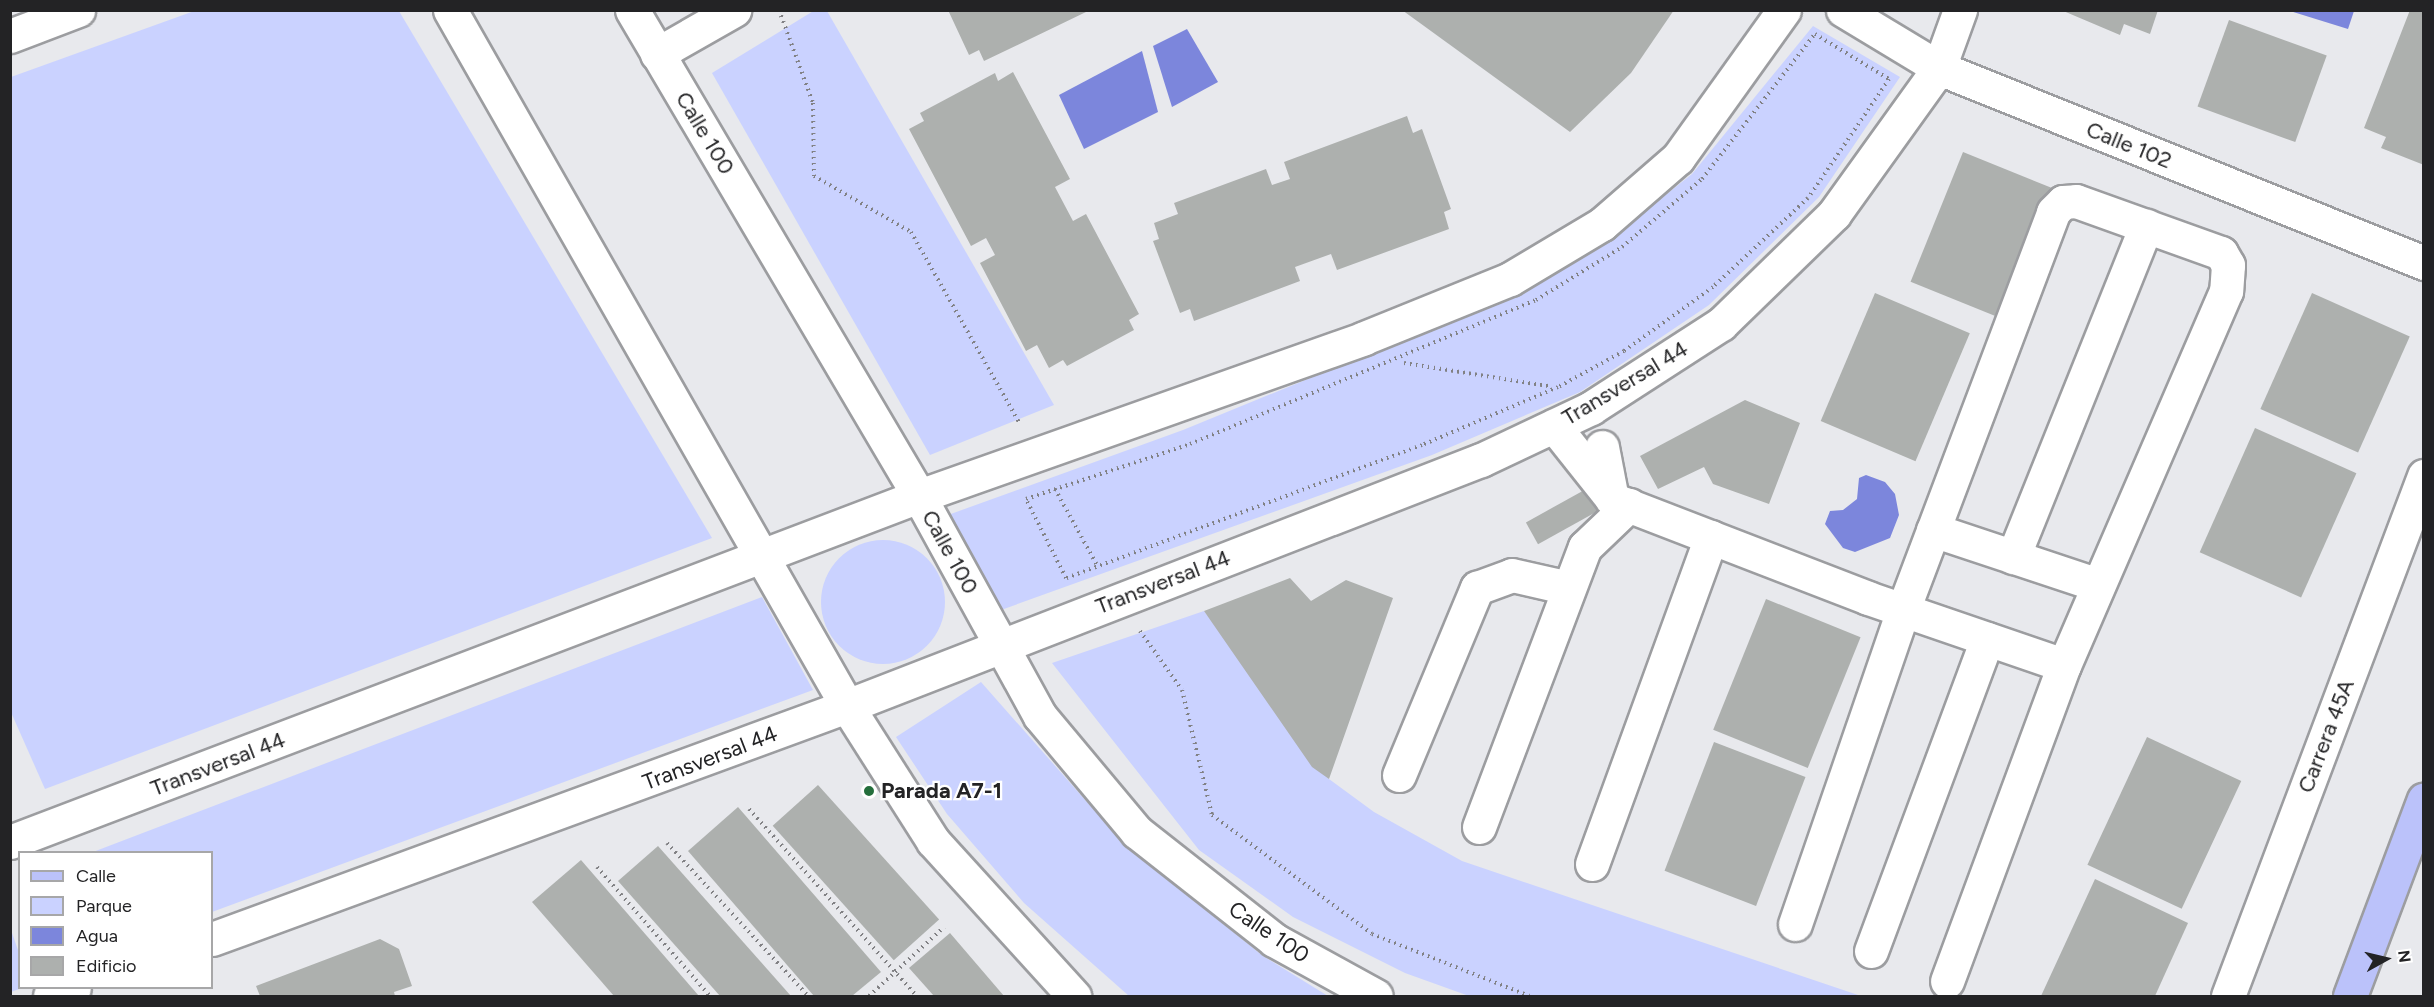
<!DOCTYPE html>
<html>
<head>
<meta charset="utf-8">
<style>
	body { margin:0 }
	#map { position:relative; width:2434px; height:1007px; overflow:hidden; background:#e8e9ed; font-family:Figtree,sans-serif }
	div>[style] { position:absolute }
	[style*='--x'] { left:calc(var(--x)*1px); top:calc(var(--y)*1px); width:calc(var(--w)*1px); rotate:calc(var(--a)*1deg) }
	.green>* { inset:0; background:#cad2ff }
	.round { border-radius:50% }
	.water>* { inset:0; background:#7c86dc }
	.building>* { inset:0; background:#adb0ae; transform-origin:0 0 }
	.path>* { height:4px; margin-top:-2px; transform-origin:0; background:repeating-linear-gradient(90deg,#818184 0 1.5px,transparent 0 6px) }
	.roads { filter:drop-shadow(2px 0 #9c9da0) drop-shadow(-2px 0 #9c9da0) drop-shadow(0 2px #9c9da0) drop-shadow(0 -2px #9c9da0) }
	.minor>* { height:33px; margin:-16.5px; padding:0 16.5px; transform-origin:16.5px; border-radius:16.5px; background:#fff }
	.major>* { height:33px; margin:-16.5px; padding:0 16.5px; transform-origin:16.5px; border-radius:16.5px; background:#bbc2fa }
	.dots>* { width:16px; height:16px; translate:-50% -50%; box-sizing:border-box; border:3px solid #fff; border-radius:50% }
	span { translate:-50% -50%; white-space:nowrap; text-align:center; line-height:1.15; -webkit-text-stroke:4.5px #fff; paint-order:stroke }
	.street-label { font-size:22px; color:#232325 }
	.poi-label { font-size:22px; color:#232325; font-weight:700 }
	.left { translate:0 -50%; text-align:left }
	.frame { position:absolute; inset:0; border:12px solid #232325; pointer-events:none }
	.legend { position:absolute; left:18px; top:851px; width:195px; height:138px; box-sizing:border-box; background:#fff; border:2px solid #a7a7a8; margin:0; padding:8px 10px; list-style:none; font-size:18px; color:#232325 }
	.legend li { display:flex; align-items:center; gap:12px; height:30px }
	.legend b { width:30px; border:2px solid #a7a7a8 }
	.north { position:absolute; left:2356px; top:929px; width:60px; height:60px; -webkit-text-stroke:4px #fff; paint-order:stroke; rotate:82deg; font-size:16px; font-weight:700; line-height:24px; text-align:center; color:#232325 }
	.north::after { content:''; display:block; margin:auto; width:21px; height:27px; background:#232325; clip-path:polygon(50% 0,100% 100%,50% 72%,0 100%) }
</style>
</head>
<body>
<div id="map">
	<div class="green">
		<div style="clip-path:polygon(197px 10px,399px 11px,712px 538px,45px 789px,10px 710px,11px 77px)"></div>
		<div style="clip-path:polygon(815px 10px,827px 11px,1054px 405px,930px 455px,712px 73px)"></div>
		<div style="clip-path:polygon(1813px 26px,1900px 77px,1819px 197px,1709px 305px,1580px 392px,1432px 455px,1001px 610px,948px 515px,1183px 430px,1530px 288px,1611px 238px,1692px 174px)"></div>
		<div class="round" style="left:821px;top:540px;width:124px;height:124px"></div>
		<div style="clip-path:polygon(762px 597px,813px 690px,212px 912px,212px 852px,93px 852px)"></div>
		<div style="clip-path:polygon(1204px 611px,1329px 779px,1374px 812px,1462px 861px,1861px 996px,1469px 996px,1405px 973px,1293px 917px,1199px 850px,1052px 663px)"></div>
		<div style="clip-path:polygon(981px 682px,1125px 845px,1263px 956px,1328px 996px,1129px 996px,1024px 903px,947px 814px,896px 737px)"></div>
		<div style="clip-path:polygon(11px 930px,19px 953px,22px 988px,11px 992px)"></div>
	</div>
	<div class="water">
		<div style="clip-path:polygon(2290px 11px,2354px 10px,2354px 11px,2348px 29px)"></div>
		<div style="clip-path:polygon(1187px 29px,1218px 82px,1172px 107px,1153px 46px)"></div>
		<div style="clip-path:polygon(1142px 51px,1158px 112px,1084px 149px,1059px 95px)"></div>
		<div style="clip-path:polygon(1866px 475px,1885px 482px,1895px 494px,1899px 515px,1890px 538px,1855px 552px,1843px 548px,1825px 524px,1830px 511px,1843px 510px,1857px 499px,1859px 478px)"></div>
	</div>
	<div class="building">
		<div style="clip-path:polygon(948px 10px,1086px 10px,1086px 12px,984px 61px,979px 50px,969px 55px)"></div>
		<div style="clip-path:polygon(1402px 10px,1674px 10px,1631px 73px,1570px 132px)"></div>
		<div style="clip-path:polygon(2061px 10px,2158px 10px,2150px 34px,2124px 24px,2120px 35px)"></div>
		<div style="clip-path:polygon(2410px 10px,2424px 10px,2424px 165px,2381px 148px,2386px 137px,2364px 128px)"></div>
		<div style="left:2229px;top:20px;width:104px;height:92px;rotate:20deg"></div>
		<div style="clip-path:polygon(1013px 72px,1070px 179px,1055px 187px,1073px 221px,1086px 214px,1139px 314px,1129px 320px,1134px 330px,1067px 366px,1063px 360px,1049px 368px,1037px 345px,1026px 351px,980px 263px,995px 255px,986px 238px,971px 246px,909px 129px,924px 121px,920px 113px,995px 73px,998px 81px)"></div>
		<div style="clip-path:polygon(1407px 116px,1413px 133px,1422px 129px,1451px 209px,1444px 212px,1449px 229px,1337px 270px,1331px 254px,1295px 267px,1300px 281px,1194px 321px,1190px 309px,1180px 313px,1153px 241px,1159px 239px,1154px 223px,1178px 214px,1174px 203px,1266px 169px,1272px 185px,1290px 179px,1284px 162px)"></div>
		<div style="left:1963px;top:152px;width:98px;height:140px;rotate:22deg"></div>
		<div style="left:1875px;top:293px;width:103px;height:139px;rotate:23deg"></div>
		<div style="left:2312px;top:293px;width:107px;height:127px;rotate:24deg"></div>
		<div style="clip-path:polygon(1745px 400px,1800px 423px,1769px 504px,1713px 484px,1704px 467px,1658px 489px,1640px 456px)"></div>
		<div style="left:2255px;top:428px;width:111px;height:136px;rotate:24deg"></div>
		<div style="left:1588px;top:488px;width:25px;height:71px;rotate:61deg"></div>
		<div style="clip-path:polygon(1290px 578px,1311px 601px,1346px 580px,1393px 598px,1329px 779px,1312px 767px,1204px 611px)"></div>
		<div style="left:1766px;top:599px;width:102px;height:141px;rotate:22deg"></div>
		<div style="left:2147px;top:737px;width:104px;height:141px;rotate:25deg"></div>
		<div style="left:1714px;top:742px;width:98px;height:138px;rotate:21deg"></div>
		<div style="left:818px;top:785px;width:181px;height:61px;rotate:48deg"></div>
		<div style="clip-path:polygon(738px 807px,881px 972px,852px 996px,814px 996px,688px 851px)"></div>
		<div style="clip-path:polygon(658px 846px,791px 996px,720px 996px,618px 881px)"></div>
		<div style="clip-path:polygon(581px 860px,699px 996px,614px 996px,532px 902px)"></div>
		<div style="clip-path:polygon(2095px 879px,2188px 923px,2155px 996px,2041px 996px)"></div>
		<div style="clip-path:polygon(950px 933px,1004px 996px,934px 996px,909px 968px)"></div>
		<div style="clip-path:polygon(380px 939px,399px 949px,412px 986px,394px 992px,395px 996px,260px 996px,256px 986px)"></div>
	</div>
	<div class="path">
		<div style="--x:779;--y:10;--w:99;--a:69.9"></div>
		<div style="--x:813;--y:103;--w:73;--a:89.2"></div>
		<div style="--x:814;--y:176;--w:112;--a:30"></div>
		<div style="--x:911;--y:232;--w:219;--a:60.4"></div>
		<div style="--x:1815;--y:34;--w:87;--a:31.3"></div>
		<div style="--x:1889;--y:79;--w:144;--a:124.2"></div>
		<div style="--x:1808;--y:198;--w:130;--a:136.9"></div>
		<div style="--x:1713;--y:287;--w:110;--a:144.3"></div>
		<div style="--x:1624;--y:351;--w:75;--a:151.4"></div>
		<div style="--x:1558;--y:387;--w:148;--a:156.9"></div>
		<div style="--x:1422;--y:445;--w:380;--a:159.5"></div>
		<div style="--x:1066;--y:578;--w:89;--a:-116.9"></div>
		<div style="--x:1026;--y:499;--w:173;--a:-18.5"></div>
		<div style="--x:1190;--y:444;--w:375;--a:-22.6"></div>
		<div style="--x:1536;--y:300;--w:101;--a:-31.6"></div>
		<div style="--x:1622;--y:247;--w:105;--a:-40.4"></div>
		<div style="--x:1702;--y:179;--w:184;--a:-52.1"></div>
		<div style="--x:1404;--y:363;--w:146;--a:9.1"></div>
		<div style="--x:1055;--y:489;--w:89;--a:61.1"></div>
		<div style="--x:1140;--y:631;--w:72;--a:54.6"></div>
		<div style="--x:1182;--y:690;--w:129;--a:76.5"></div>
		<div style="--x:1212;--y:815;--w:199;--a:36.6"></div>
		<div style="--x:1372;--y:934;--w:169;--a:21.5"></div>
		<div style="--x:749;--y:809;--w:251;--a:48.1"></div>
		<div style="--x:667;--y:843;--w:208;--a:47.3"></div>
		<div style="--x:597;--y:867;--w:171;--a:48.8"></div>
		<div style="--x:869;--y:996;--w:102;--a:-42.6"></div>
	</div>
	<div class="roads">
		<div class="minor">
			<div style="--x:450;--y:10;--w:801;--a:60.3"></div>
			<div style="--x:847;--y:706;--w:160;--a:57.5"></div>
			<div style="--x:933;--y:841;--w:210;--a:47.7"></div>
			<div style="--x:632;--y:10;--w:564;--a:59.44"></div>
			<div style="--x:919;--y:496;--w:251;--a:61.2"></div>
			<div style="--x:1040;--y:716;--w:151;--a:50.1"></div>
			<div style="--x:1137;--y:832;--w:174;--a:38.2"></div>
			<div style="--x:1274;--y:940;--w:116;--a:28.8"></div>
			<div style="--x:1843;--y:10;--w:112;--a:31.1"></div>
			<div style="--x:1939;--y:68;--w:523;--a:21.9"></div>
			<div style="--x:10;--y:36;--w:73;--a:-20.9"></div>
			<div style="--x:657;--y:54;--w:89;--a:-29.7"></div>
			<div style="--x:1554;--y:426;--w:93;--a:51.5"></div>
			<div style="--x:1612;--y:499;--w:274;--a:21.1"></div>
			<div style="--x:1868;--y:598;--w:207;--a:18.9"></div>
			<div style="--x:1602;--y:447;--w:53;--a:79.1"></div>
			<div style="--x:1933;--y:530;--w:174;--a:18.4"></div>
			<div style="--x:2013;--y:557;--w:357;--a:-68.1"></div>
			<div style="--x:1399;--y:775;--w:203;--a:-67.4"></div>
			<div style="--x:1477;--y:588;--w:37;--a:-20"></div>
			<div style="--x:1512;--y:575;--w:58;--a:12.8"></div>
			<div style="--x:1479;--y:827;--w:299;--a:-69.3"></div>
			<div style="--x:1585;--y:547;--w:61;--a:-43.7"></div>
			<div style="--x:10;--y:842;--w:973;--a:-20.84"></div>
			<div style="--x:919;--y:496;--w:472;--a:-19.5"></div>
			<div style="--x:1364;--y:338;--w:157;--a:-22"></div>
			<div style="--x:1510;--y:279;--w:107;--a:-30.9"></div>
			<div style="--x:1602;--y:224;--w:101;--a:-41"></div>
			<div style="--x:1678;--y:158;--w:182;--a:-54.4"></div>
			<div style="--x:1592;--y:864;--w:348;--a:-70"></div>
			<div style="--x:1795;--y:924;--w:332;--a:-71"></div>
			<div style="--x:1903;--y:610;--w:425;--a:-69.3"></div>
			<div style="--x:2053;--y:212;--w:14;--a:-45"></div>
			<div style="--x:2063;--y:202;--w:13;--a:-4"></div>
			<div style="--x:2076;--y:201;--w:154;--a:19.7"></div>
			<div style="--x:2221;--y:253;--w:14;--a:60"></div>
			<div style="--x:2228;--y:265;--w:26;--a:94"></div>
			<div style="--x:2226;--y:291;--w:408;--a:113.4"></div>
			<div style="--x:2064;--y:665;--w:337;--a:110.3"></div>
			<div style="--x:212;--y:939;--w:676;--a:-20.15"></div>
			<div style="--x:847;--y:706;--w:680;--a:-21.21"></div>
			<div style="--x:1481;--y:460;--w:122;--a:-25.3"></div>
			<div style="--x:1591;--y:408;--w:155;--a:-32.9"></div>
			<div style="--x:1721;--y:324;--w:158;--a:-44.2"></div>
			<div style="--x:1834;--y:214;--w:180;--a:-54.3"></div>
			<div style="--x:1939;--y:68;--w:62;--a:-70.1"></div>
			<div style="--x:1871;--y:951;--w:333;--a:-69.6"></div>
			<div style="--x:50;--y:996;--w:25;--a:-18"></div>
			<div style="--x:2228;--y:996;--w:556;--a:-69.35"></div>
		</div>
		<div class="major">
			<div style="--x:2350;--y:996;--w:210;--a:-69.4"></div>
		</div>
	</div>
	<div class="dots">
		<div style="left:869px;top:791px;background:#246e3c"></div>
	</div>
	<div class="street-label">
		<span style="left:705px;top:133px;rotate:59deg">Calle 100</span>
		<span style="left:2129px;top:145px;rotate:22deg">Calle 102</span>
		<span style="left:1625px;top:383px;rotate:-31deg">Transversal 44</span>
		<span style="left:950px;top:552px;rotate:61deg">Calle 100</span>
		<span style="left:1163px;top:582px;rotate:-21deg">Transversal 44</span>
		<span style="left:2326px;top:736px;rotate:-69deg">Carrera 45A</span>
		<span style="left:710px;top:758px;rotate:-21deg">Transversal 44</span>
		<span style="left:218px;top:764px;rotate:-21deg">Transversal 44</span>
		<span style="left:1269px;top:932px;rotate:34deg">Calle 100</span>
	</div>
	<div class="poi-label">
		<span class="left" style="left:881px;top:791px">Parada A7-1</span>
	</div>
	<div class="frame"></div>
	<ul class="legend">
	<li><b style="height:8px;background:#bbc2fa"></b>Calle</li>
	<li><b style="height:16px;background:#cad2ff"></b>Parque</li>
	<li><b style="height:16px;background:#7c86dc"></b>Agua</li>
	<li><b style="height:16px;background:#adb0ae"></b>Edificio</li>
	</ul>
	<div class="north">N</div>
</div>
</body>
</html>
